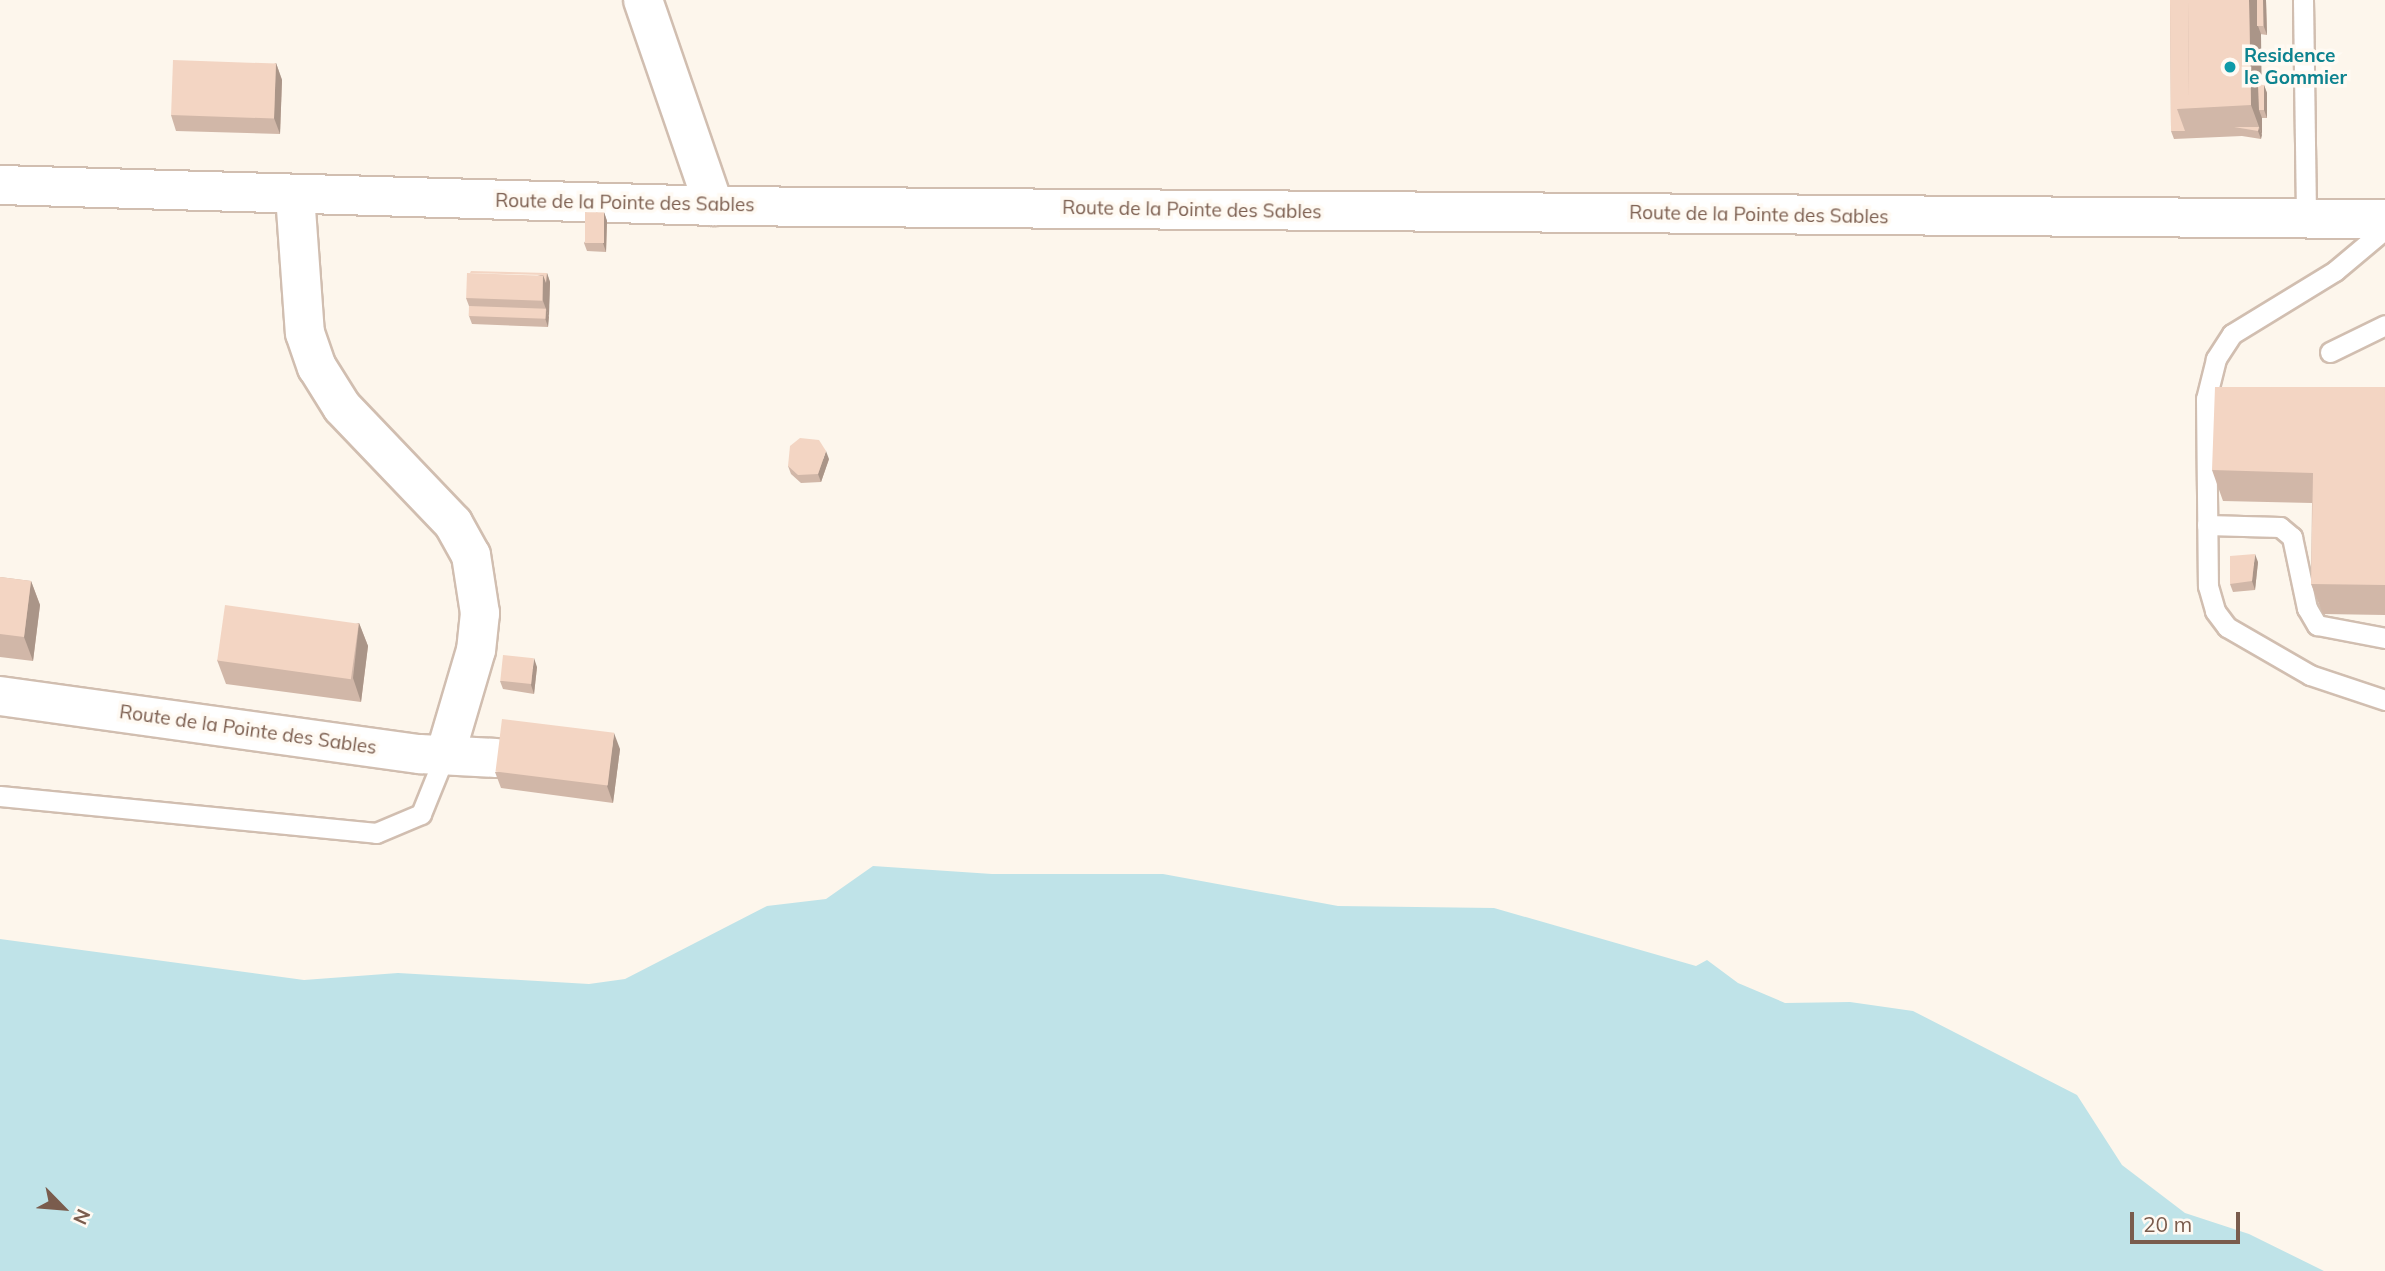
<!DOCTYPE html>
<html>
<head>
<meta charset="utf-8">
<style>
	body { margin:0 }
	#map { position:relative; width:2385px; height:1271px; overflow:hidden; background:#fdf6ec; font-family:Mulish,sans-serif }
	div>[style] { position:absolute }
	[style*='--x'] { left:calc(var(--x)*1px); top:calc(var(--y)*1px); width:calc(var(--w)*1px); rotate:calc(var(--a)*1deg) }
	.water>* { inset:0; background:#bfe3e8 }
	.roads { filter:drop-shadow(2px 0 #d1beb0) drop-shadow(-2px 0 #d1beb0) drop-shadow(0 2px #d1beb0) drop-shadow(0 -2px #d1beb0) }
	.service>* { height:19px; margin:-9.5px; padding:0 9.5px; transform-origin:9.5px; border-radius:9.5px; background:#fff }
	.minor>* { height:38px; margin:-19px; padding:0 19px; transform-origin:19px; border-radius:19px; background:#fff }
	.wall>* { inset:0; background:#d1b7a8 }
	.shaded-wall>* { inset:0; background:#aa9588 }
	.building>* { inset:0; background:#f3d5c3; transform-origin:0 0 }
	.dots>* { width:19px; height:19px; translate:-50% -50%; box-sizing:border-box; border:4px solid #fffaf3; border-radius:50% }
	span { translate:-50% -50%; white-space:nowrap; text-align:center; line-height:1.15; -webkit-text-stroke:7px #fffaf3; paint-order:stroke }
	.culture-label { font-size:19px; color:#0d838f; font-weight:700 }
	.left { translate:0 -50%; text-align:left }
	.street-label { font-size:19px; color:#7a5c4d }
	.north { position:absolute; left:28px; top:1173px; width:70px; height:70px; -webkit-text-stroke:5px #fffaf3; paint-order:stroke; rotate:115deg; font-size:19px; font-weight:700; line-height:28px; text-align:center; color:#7a5c4d }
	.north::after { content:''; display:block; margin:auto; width:24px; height:32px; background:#7a5c4d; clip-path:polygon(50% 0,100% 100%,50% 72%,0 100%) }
	.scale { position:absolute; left:2130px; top:1212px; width:110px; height:32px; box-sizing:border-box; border:4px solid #7a5c4d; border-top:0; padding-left:9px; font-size:21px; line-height:24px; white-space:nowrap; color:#7a5c4d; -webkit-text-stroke:5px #fffaf3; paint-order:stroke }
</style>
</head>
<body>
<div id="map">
	<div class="water">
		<div style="clip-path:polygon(873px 866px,992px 874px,1163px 874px,1338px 906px,1494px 908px,1696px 966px,1707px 960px,1738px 983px,1785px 1003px,1850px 1002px,1913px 1011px,2077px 1095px,2122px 1165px,2185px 1213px,2249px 1234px,2324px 1271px,0 1271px,0 939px,304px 980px,398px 973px,589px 984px,625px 979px,767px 906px,826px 899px)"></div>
	</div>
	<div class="roads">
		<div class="service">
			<div style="--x:2303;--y:0;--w:220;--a:89.2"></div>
			<div style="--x:2385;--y:229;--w:65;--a:140"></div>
			<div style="--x:2335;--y:271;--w:121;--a:148.5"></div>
			<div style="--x:2232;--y:334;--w:30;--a:123"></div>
			<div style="--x:2216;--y:359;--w:41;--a:104"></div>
			<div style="--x:2206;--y:399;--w:187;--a:89.4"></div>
			<div style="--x:2208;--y:586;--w:26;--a:74"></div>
			<div style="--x:2215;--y:611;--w:20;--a:53"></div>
			<div style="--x:2227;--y:627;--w:96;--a:30"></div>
			<div style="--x:2310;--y:675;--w:79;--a:18.4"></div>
			<div style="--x:2330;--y:352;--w:61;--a:-26.1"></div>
			<div style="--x:2207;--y:525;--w:73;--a:1.6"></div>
			<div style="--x:2280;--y:527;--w:16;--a:40"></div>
			<div style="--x:2292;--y:537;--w:73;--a:78.1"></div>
			<div style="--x:2307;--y:608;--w:20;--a:60"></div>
			<div style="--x:2317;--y:625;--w:69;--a:10.8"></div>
			<div style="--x:0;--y:796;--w:378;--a:5.6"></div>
			<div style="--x:376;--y:833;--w:49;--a:-22.9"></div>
			<div style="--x:421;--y:814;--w:67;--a:-68"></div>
		</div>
		<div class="minor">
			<div style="--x:643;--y:0;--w:218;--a:71"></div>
			<div style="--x:0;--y:185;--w:714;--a:1.68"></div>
			<div style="--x:714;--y:206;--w:1671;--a:0.45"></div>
			<div style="--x:295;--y:195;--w:138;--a:85.9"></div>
			<div style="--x:305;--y:333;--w:36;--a:71"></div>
			<div style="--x:317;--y:367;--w:47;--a:58"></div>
			<div style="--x:342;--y:407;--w:161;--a:46.3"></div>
			<div style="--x:453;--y:523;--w:37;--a:61"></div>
			<div style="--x:471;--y:555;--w:59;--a:81.2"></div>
			<div style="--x:480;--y:613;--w:37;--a:96"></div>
			<div style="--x:476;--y:650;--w:106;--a:106.4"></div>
			<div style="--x:0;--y:696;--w:424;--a:7.9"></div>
			<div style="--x:420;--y:754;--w:76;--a:3"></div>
		</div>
	</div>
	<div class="wall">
		<div style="clip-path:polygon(2170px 0,2266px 0,2267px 35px,2260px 34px,2261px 85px,2264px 85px,2267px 93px,2267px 118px,2262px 118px,2261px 139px,2242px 136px,2174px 139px,2171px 131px)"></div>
		<div style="clip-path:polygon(276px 63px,282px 80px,280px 134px,176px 131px,171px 115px)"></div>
		<div style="clip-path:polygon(604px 212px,607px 221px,606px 252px,587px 251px,584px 243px)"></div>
		<div style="clip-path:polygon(547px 273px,550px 282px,548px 327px,472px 324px,469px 316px,469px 306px,466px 298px)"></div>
		<div style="clip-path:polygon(2385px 387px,2385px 615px,2323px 614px,2311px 584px,2312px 503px,2223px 501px,2212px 470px)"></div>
		<div style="clip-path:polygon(829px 459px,821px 482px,801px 483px,791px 474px,788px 466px)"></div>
		<div style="clip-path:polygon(2258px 562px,2255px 590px,2233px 592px,2230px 584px)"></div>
		<div style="clip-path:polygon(0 577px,31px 581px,40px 605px,33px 661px,0 657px)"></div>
		<div style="clip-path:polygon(359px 623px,368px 646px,361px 702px,226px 684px,217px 660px)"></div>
		<div style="clip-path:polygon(537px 667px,534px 694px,503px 689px,500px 681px)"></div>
		<div style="clip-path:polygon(620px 749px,613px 803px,501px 788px,495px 772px)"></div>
	</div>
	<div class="shaded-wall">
		<div style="clip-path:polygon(2249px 0,2260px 0,2258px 26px,2261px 34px,2262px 110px,2259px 110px,2262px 118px,2262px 135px,2251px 105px)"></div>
		<div style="clip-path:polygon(2263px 0,2266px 0,2267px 35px,2264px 27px)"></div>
		<div style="clip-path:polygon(276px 63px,282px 80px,280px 134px,274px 118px)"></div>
		<div style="clip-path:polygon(2264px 85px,2267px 93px,2267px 118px,2264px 110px)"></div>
		<div style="clip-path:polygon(2259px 127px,2262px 135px,2261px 139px,2258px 131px)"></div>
		<div style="clip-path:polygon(604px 212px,607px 221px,606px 252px,603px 243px)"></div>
		<div style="clip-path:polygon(547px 273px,550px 282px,549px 317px,543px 301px,543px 275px)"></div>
		<div style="clip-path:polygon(546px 309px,549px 317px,548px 327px,545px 318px)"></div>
		<div style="clip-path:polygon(826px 451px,829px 459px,821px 482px,818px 474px)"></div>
		<div style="clip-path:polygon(2255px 554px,2258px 562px,2255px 590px,2252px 581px)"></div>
		<div style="clip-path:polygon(31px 581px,40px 605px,33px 661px,24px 637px)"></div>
		<div style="clip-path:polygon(359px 623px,368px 646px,361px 702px,353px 678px)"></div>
		<div style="clip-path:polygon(534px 658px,537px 667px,534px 694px,531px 685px)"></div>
		<div style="clip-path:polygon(614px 733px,620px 749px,613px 803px,607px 786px)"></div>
	</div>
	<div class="building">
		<div style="clip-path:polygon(2170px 0,2188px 0,2189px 98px,2177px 98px,2177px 109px,2185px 131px,2171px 131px)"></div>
		<div style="clip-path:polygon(2188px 0,2249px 0,2251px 105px,2177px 109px,2177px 98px,2189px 98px)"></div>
		<div style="left:2257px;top:0;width:6px;height:26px"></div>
		<div style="left:173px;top:60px;width:103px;height:55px;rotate:2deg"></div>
		<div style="clip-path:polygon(2258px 85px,2264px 85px,2264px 110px,2259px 110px)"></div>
		<div style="clip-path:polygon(2234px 127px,2259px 127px,2258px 131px)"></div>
		<div style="left:585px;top:212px;width:19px;height:31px"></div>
		<div style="clip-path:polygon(471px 271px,547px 273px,546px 283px,543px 275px,470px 273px)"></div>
		<div style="left:467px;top:273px;width:76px;height:25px;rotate:2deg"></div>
		<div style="left:469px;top:306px;width:77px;height:10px;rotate:2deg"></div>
		<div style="clip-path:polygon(2215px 387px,2385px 387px,2385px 585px,2311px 584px,2313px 473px,2212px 470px)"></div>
		<div style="clip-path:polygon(800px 438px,819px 440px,826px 451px,818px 474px,798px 475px,788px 466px,790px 446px)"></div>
		<div style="clip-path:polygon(2255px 554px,2252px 581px,2230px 584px,2230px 556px)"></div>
		<div style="clip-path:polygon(0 577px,31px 581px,24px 637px,0 634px)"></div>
		<div style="left:225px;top:605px;width:135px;height:56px;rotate:8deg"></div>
		<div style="left:503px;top:655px;width:31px;height:26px;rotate:6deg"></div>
		<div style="left:502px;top:719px;width:113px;height:53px;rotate:7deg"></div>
	</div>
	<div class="dots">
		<div style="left:2230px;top:67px;background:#0f9aa8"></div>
	</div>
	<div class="culture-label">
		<span class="left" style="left:2244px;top:67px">Residence<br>le Gommier</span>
	</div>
	<div class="street-label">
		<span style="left:625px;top:203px;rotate:1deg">Route de la Pointe des Sables</span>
		<span style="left:1192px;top:210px;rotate:1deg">Route de la Pointe des Sables</span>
		<span style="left:1759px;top:215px;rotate:1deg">Route de la Pointe des Sables</span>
		<span style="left:248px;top:730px;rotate:8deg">Route de la Pointe des Sables</span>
	</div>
	<div class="north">N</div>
	<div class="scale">20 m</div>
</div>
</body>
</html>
